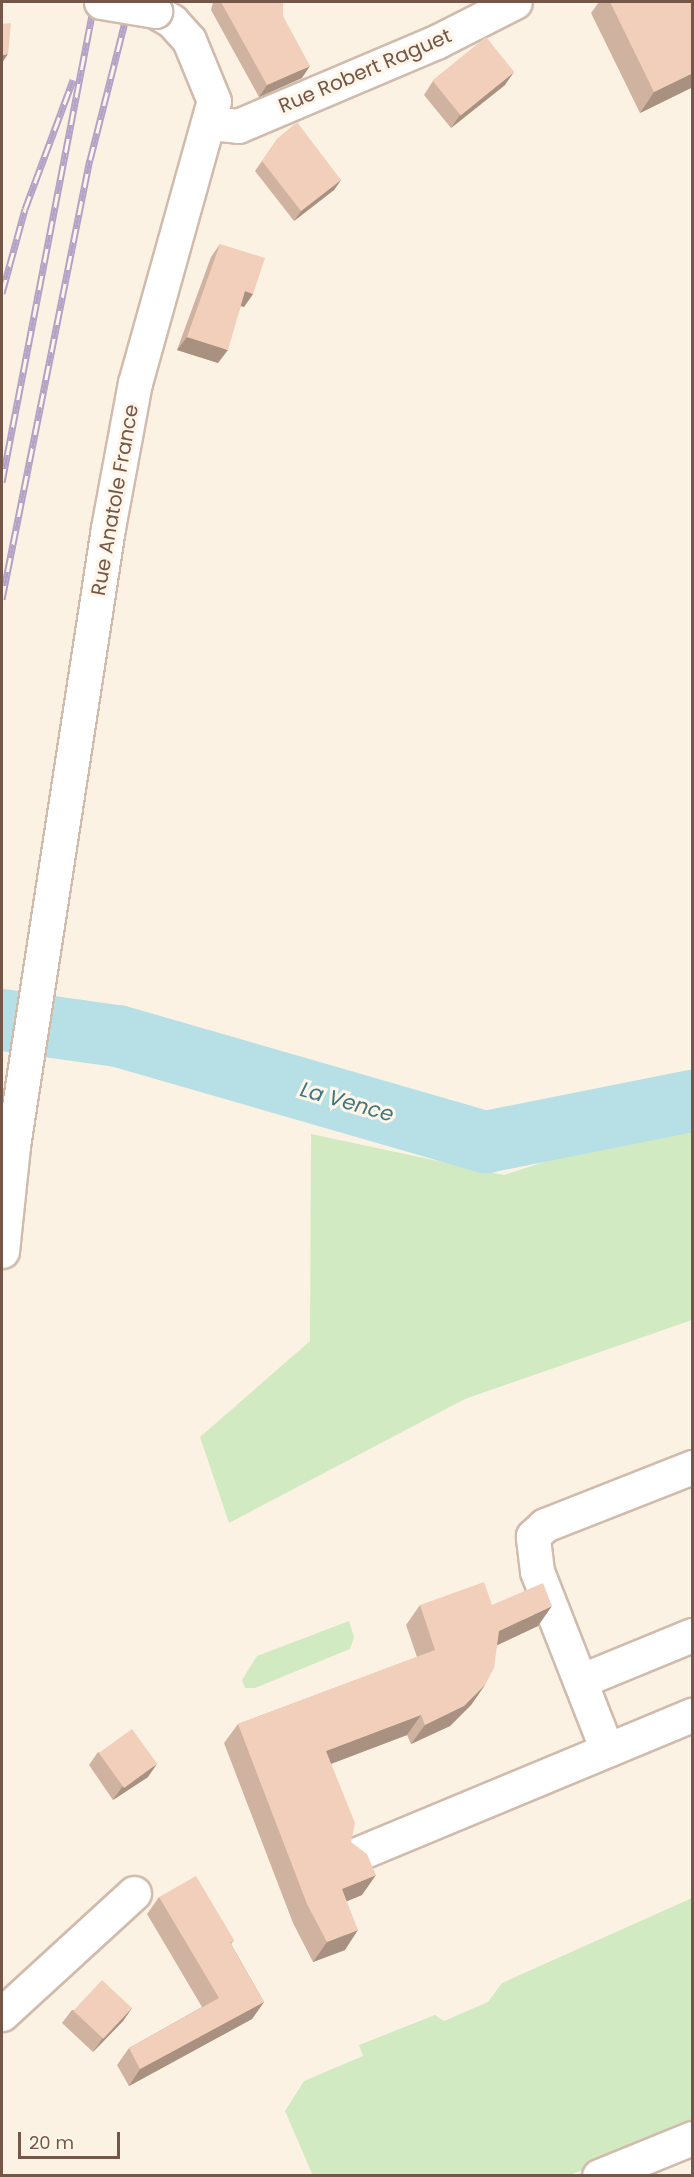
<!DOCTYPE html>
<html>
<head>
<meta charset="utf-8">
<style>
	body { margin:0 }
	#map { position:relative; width:694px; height:2177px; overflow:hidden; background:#fcf2e3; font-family:Poppins,sans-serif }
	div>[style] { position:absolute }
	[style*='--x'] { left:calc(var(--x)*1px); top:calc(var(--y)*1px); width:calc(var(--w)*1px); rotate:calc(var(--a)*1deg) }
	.green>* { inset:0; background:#d2eac1 }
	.river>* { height:62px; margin:-31px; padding:0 31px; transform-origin:31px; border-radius:31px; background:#b7e0e6 }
	.roads { filter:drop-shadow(2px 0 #d0bbac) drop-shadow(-2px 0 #d0bbac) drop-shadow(0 2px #d0bbac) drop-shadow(0 -2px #d0bbac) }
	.minor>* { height:33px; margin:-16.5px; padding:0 16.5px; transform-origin:16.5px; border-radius:16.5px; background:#fff }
	.rail>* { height:7px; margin-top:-3.5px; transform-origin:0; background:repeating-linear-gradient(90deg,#fff6e9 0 14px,#b4a1c6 0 28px); box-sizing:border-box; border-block:2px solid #b4a1c6 }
	.bridges { filter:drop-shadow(2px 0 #d0bbac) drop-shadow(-2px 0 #d0bbac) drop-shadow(0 2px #d0bbac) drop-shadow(0 -2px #d0bbac) }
	.minor-bridge>* { height:33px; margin:-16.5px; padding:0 16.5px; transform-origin:16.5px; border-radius:16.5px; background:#fff }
	.wall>* { inset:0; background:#d0b2a0 }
	.shaded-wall>* { inset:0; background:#a99182 }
	.building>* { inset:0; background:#f2cfba; transform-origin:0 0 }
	span { translate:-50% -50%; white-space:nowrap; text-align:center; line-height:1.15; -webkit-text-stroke:6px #fff6e9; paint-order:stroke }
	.street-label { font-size:20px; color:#745749 }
	.water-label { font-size:21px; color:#3f7781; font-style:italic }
	.frame { position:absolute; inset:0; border:3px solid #745749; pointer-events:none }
	.scale { position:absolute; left:18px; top:2132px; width:102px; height:27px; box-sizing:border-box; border:3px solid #745749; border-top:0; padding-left:8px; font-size:18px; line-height:21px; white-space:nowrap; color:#745749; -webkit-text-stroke:4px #fff6e9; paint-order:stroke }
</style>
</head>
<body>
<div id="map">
	<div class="green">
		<div style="clip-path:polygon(692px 1114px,692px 1320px,465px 1399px,229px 1523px,200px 1437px,310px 1341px,311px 1134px,504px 1175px)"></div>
		<div style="clip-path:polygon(349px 1621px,354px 1637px,350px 1649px,255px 1688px,245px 1688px,242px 1680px,257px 1656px)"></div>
		<div style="clip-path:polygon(692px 1898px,692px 2127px,570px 2175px,313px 2176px,285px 2111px,304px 2081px,363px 2056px,359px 2045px,435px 2015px,444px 2021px,488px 2002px,502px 1983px)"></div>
	</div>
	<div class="river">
		<div style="--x:2;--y:1020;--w:117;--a:7.9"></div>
		<div style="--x:118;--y:1036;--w:383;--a:16.1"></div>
		<div style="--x:486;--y:1142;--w:210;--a:-11.3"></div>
	</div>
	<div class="roads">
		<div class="minor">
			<div style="--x:210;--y:123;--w:28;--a:6"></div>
			<div style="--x:238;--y:126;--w:217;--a:-23"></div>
			<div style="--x:438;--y:41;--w:86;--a:-26.9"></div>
			<div style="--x:2;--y:1251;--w:106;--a:-84"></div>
			<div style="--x:13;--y:1146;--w:625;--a:-81.26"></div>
			<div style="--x:108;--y:528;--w:147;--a:-79.5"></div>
			<div style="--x:135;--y:383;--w:293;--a:-74.4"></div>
			<div style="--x:214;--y:101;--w:66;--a:-112.3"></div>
			<div style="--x:189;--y:40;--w:25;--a:-132"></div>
			<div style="--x:172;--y:21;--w:20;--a:-150"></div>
			<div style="--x:580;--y:1681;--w:121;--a:-22.3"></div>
			<div style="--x:607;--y:1750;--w:192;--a:-111.4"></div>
			<div style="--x:537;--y:1571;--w:35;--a:-97"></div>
			<div style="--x:533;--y:1536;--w:16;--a:-43"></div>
			<div style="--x:545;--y:1525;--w:158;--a:-21.5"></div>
			<div style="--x:355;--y:1855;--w:365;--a:-22.6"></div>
			<div style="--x:2;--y:2014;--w:179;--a:-42.5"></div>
			<div style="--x:599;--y:2176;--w:100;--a:-22.2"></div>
		</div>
	</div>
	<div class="rail">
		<div style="--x:2;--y:293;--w:87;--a:-74.7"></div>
		<div style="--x:25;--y:209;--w:138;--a:-69.6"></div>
		<div style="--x:2;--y:482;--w:489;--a:-79.1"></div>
		<div style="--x:2;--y:599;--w:448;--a:-78.7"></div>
		<div style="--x:90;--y:160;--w:163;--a:-75.8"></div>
	</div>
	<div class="bridges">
		<div class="minor-bridge">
			<div style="--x:101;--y:2;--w:55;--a:9.5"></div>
		</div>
	</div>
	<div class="wall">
		<div style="clip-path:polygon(213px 2px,283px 2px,283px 16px,302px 78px,259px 97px,211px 10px)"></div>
		<div style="clip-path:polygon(599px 2px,693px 2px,693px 87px,640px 113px,591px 13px)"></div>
		<div style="clip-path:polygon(433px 81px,505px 85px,451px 128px,424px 95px)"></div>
		<div style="clip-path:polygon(278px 138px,341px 180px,334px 190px,294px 221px,255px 171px)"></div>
		<div style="clip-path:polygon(220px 244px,253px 294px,244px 307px,241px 306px,218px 363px,177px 350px,211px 257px)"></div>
		<div style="clip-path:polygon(420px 1605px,492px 1605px,538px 1626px,497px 1645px,485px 1685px,471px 1705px,450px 1726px,411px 1744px,407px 1735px,331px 1764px,351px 1842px,362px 1895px,347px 1901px,345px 1950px,313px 1962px,293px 1923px,224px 1743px,238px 1724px,417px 1657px,406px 1625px)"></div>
		<div style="clip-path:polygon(98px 1752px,148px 1777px,113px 1800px,89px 1765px)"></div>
		<div style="clip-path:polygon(159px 1897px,234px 1940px,231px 1944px,264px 2002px,252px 2019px,129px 2086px,117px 2065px,129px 2048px,202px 2007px,147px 1914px)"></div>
		<div style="clip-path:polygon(132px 2008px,123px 2021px,93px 2052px,62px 2023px,72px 2010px)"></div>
	</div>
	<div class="shaded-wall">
		<div style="clip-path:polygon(8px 54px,2px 63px,2px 55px)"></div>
		<div style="clip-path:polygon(310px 66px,302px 78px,259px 97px,267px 85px)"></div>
		<div style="clip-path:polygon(514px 72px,505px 85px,451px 128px,460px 115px)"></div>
		<div style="clip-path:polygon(693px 73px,693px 87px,640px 113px,654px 92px)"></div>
		<div style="clip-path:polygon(341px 180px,334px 190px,294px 221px,301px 211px)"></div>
		<div style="clip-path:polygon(245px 291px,253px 294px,244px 307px,236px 304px)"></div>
		<div style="clip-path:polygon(187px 337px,228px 350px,218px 363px,177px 350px)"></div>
		<div style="clip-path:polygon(552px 1606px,538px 1626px,485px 1651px,499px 1631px)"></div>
		<div style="clip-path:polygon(485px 1685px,471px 1705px,450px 1726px,411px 1744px,425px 1725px)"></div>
		<div style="clip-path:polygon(421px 1715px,407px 1735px,312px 1771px,326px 1751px)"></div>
		<div style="clip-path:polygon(157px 1764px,148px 1777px,113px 1800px,122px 1787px)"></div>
		<div style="clip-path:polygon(376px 1875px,362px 1895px,328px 1909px,342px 1889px)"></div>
		<div style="clip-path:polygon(358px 1930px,345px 1950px,313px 1962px,327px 1942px)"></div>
		<div style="clip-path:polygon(264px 2002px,252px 2019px,129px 2086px,140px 2069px)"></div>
		<div style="clip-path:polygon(132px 2008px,123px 2021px,93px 2052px,102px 2039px)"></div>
	</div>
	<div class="building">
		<div style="clip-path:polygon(221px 2px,283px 2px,283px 16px,310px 66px,267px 85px)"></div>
		<div style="clip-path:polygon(610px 2px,693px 2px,693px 73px,654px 92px)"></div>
		<div style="clip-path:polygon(11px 23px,8px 54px,2px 55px,2px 24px)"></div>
		<div style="left:486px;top:37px;width:45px;height:69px;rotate:51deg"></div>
		<div style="clip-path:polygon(297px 122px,341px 180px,301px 211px,262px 161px,278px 138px)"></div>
		<div style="clip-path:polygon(220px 244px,265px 258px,253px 294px,245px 291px,228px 350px,187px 337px)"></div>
		<div style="clip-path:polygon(484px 1582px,492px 1605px,543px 1583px,552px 1606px,499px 1631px,494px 1668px,485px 1685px,464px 1706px,425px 1725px,421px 1715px,326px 1751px,355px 1823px,351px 1842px,367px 1854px,376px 1875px,342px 1889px,358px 1930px,327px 1942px,307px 1904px,238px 1724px,435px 1650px,420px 1605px)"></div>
		<div style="left:132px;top:1729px;width:43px;height:41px;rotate:54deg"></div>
		<div style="clip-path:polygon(196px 1876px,234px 1940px,230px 1943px,264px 2002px,140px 2069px,129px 2048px,219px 1998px,159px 1897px)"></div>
		<div style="left:102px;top:1980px;width:41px;height:42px;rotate:43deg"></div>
	</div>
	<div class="street-label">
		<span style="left:365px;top:71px;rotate:-23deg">Rue Robert Raguet</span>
		<span style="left:115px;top:500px;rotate:-80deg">Rue Anatole France</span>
	</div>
	<div class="water-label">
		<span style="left:347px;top:1102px;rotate:16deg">La Vence</span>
	</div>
	<div class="frame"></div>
	<div class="scale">20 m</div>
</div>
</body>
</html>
